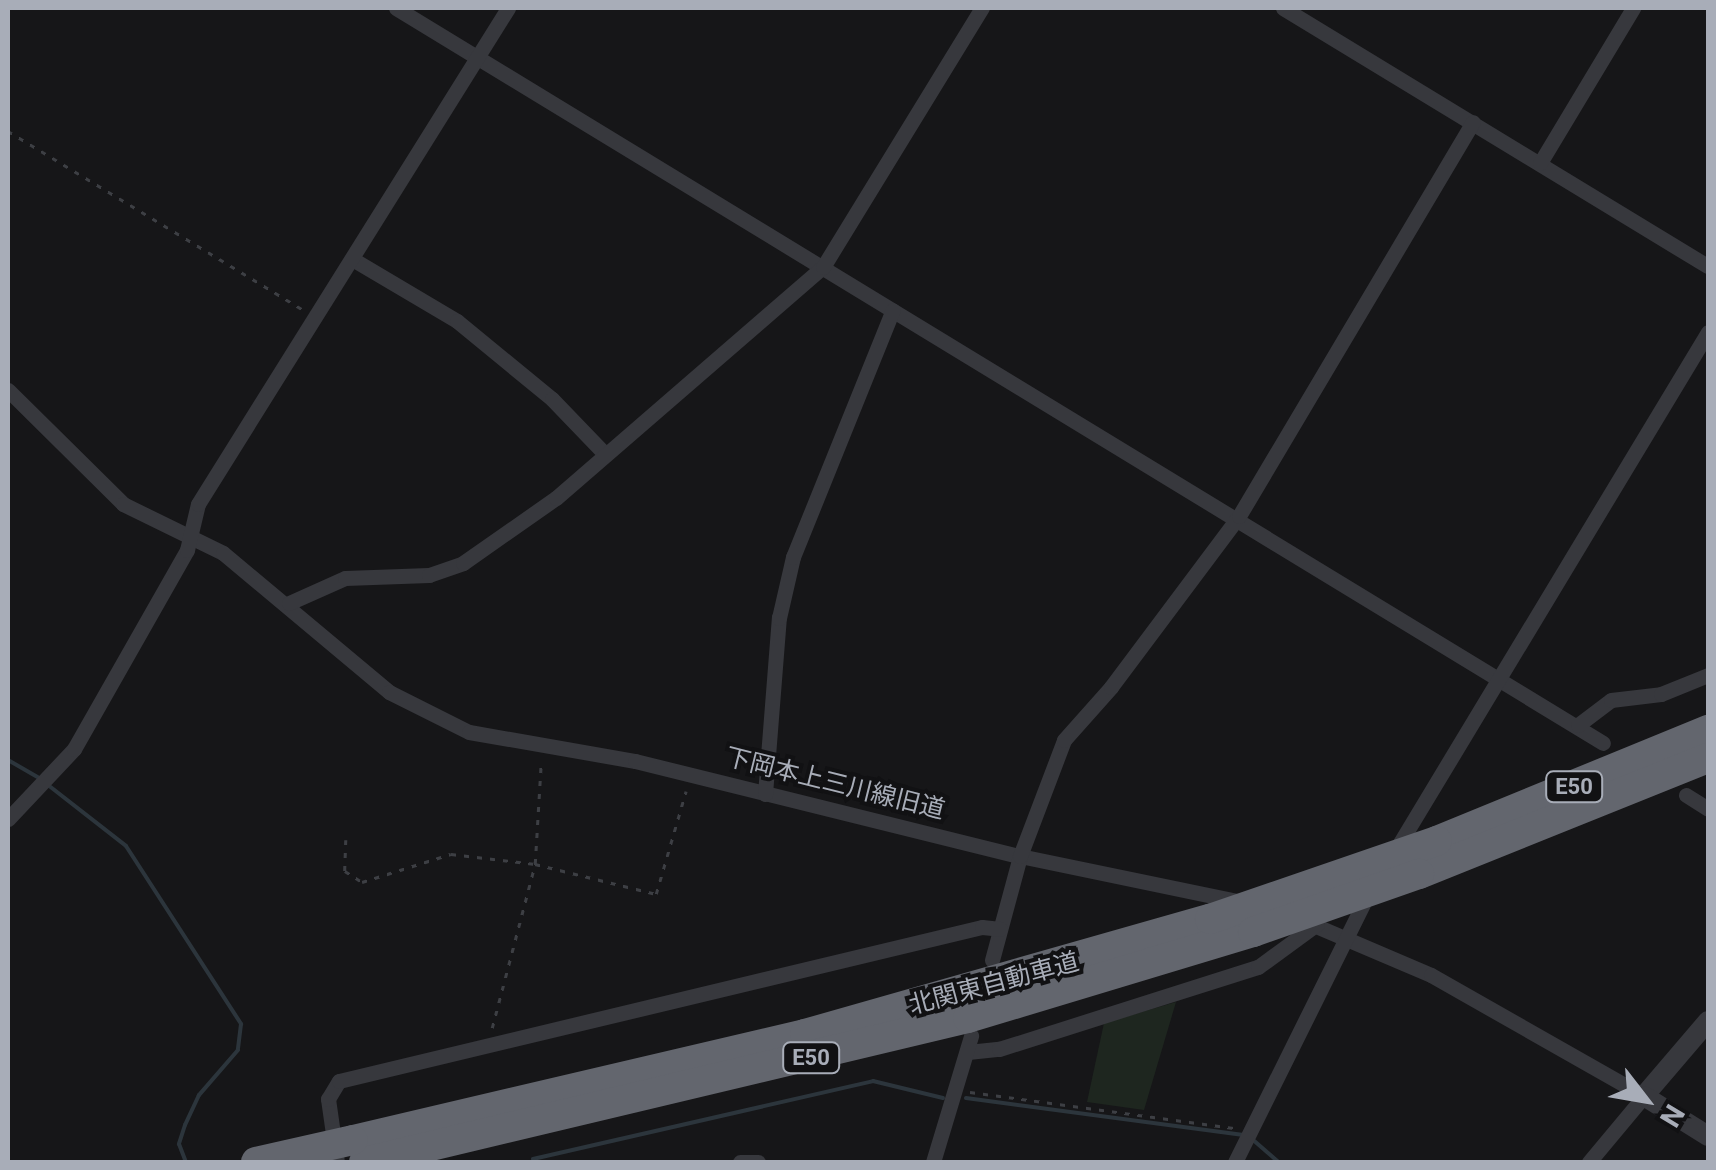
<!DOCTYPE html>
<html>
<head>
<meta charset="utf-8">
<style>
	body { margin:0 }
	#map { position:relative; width:1716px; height:1170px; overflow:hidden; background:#161618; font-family:Roboto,"Noto Sans JP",sans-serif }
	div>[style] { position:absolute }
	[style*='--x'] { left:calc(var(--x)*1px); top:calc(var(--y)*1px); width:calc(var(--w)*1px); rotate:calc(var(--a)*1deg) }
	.green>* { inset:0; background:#1e261f }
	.stream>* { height:4px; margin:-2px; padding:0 2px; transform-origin:2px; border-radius:2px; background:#2c353c }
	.path>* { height:2.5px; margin-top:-1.25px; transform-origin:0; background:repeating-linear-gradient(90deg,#3d3f44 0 5px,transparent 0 13px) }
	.minor>* { height:15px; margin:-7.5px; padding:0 7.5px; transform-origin:7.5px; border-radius:7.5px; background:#37383d }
	.tertiary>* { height:20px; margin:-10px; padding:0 10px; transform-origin:10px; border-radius:10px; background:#37383d }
	.motorway>* { height:30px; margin:-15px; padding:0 15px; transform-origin:15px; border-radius:15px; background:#63666e }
	.motorway-bridge>* { height:30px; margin:-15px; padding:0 15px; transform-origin:15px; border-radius:15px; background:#63666e }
	span { translate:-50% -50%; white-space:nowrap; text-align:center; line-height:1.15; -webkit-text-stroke:8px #111113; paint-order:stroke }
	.shield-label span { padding:2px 8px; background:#111113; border:2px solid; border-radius:8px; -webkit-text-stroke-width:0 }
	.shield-label { font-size:22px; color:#a8adb8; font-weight:700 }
	.street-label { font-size:25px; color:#a8adb8 }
	.frame { position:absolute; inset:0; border:10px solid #a8adb8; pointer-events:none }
	.north { position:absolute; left:1596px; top:1050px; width:100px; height:100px; -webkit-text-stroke:8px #111113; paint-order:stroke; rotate:121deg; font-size:28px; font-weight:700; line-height:40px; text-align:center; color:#a8adb8 }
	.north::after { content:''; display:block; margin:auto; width:35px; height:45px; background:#a8adb8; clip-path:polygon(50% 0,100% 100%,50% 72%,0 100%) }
</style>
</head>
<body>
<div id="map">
	<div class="green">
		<div style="clip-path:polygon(1176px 1002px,1144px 1110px,1087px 1102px,1104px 1023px)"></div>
	</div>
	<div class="stream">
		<div style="--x:8;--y:760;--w:38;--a:30"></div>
		<div style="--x:48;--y:785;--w:99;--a:38"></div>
		<div style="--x:126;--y:846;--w:212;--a:57.1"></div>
		<div style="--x:241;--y:1024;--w:26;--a:97"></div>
		<div style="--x:238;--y:1050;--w:60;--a:130.9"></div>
		<div style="--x:199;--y:1095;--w:33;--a:115"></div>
		<div style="--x:185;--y:1125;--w:20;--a:108"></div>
		<div style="--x:179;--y:1144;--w:19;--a:69"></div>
		<div style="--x:966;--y:1098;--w:280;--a:7.6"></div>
		<div style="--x:1252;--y:1139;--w:35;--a:41"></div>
		<div style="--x:533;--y:1159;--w:349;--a:-12.9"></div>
		<div style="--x:873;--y:1081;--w:72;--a:13.7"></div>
	</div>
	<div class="path">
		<div style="--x:8;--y:131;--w:345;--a:31.2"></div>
		<div style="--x:346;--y:840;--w:31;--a:92"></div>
		<div style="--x:345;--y:871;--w:20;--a:33"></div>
		<div style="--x:362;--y:882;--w:93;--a:-17.5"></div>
		<div style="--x:451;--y:854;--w:85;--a:6.8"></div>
		<div style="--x:535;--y:864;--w:125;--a:13.9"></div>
		<div style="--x:656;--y:894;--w:107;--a:-73.8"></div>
		<div style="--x:492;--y:1028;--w:170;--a:-75.3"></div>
		<div style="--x:535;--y:864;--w:102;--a:-86.6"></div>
		<div style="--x:970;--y:1092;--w:266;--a:7.8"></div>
	</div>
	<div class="minor">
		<div style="--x:396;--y:8;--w:1413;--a:31.34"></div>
		<div style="--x:1283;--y:8;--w:497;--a:31.3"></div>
		<div style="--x:1540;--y:163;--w:181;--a:-59"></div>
		<div style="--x:354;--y:260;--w:120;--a:30.6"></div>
		<div style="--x:457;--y:321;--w:123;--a:39.4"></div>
		<div style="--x:552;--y:399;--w:76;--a:46.1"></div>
		<div style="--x:8;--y:390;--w:162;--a:44.7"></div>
		<div style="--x:123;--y:504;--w:111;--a:26.1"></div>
		<div style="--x:223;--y:553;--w:217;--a:39.9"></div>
		<div style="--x:389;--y:692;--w:89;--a:26.6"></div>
		<div style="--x:469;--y:732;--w:169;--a:9.9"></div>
		<div style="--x:635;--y:761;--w:397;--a:13.9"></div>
		<div style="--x:1020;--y:856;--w:227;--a:11.7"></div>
		<div style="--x:289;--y:603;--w:61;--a:-24.1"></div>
		<div style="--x:345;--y:578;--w:84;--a:-2"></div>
		<div style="--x:429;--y:575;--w:36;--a:-19"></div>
		<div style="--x:463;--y:563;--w:113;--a:-35"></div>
		<div style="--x:556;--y:498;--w:353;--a:-40.9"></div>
		<div style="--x:823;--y:267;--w:304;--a:-58.5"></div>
		<div style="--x:1578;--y:725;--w:41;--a:-37.1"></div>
		<div style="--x:1611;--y:700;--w:50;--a:-6.8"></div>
		<div style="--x:1661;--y:694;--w:51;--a:-22"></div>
		<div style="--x:765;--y:794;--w:177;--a:-85.5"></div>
		<div style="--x:779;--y:618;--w:63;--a:-77.1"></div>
		<div style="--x:793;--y:557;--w:266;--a:-68"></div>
		<div style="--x:1686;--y:795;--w:26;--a:32"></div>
		<div style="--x:8;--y:819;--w:96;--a:-46.7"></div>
		<div style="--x:74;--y:749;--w:229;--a:-60.4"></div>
		<div style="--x:187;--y:550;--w:47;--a:-76.6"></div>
		<div style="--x:198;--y:504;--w:585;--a:-57.99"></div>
		<div style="--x:1395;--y:851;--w:606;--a:-58.91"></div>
		<div style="--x:1302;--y:920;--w:140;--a:23.1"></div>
		<div style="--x:1431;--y:975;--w:245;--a:29.6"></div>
		<div style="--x:1644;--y:1096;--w:86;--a:129.8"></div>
		<div style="--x:992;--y:960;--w:108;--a:-74.9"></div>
		<div style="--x:1020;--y:856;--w:124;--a:-69.2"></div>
		<div style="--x:1064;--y:740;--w:71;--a:-48.4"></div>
		<div style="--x:1111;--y:687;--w:214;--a:-53.2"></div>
		<div style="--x:1239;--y:516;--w:458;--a:-59.3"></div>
		<div style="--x:968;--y:1052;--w:31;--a:-6"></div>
		<div style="--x:999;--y:1049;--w:272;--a:-17.6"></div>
		<div style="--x:1258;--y:967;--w:73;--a:-36.1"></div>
		<div style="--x:337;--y:1162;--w:64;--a:-98.1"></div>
		<div style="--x:328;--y:1099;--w:21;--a:-59"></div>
		<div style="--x:339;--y:1081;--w:661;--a:-13.47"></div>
		<div style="--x:982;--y:927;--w:18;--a:6"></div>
		<div style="--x:740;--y:1162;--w:18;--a:0"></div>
		<div style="--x:933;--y:1162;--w:132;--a:-73.2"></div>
		<div style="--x:1235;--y:1162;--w:297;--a:-63.6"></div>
	</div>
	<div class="tertiary">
		<div style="--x:1708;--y:1021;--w:99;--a:130.5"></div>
		<div style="--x:1644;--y:1096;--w:75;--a:32"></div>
	</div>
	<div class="motorway">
		<div style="--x:1437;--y:841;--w:293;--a:-22.3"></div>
		<div style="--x:1419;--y:874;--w:311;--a:-21.9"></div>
		<div style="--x:353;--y:1140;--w:464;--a:-13.2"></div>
		<div style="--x:805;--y:1034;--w:421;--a:-15.9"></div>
		<div style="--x:364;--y:1162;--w:621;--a:-13.41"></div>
		<div style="--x:968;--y:1018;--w:298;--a:-16.8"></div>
	</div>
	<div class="motorway-bridge">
		<div style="--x:1210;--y:919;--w:240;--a:-19"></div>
		<div style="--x:1253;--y:932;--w:176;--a:-19.3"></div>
		<div style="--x:256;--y:1162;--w:99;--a:-12.8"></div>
	</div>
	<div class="shield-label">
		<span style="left:1574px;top:787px">E50</span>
		<span style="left:811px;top:1058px">E50</span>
	</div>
	<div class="street-label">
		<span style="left:835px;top:784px;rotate:14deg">下岡本上三川線旧道</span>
		<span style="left:994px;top:984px;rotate:-15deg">北関東自動車道</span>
	</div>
	<div class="frame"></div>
	<div class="north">N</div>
</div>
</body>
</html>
